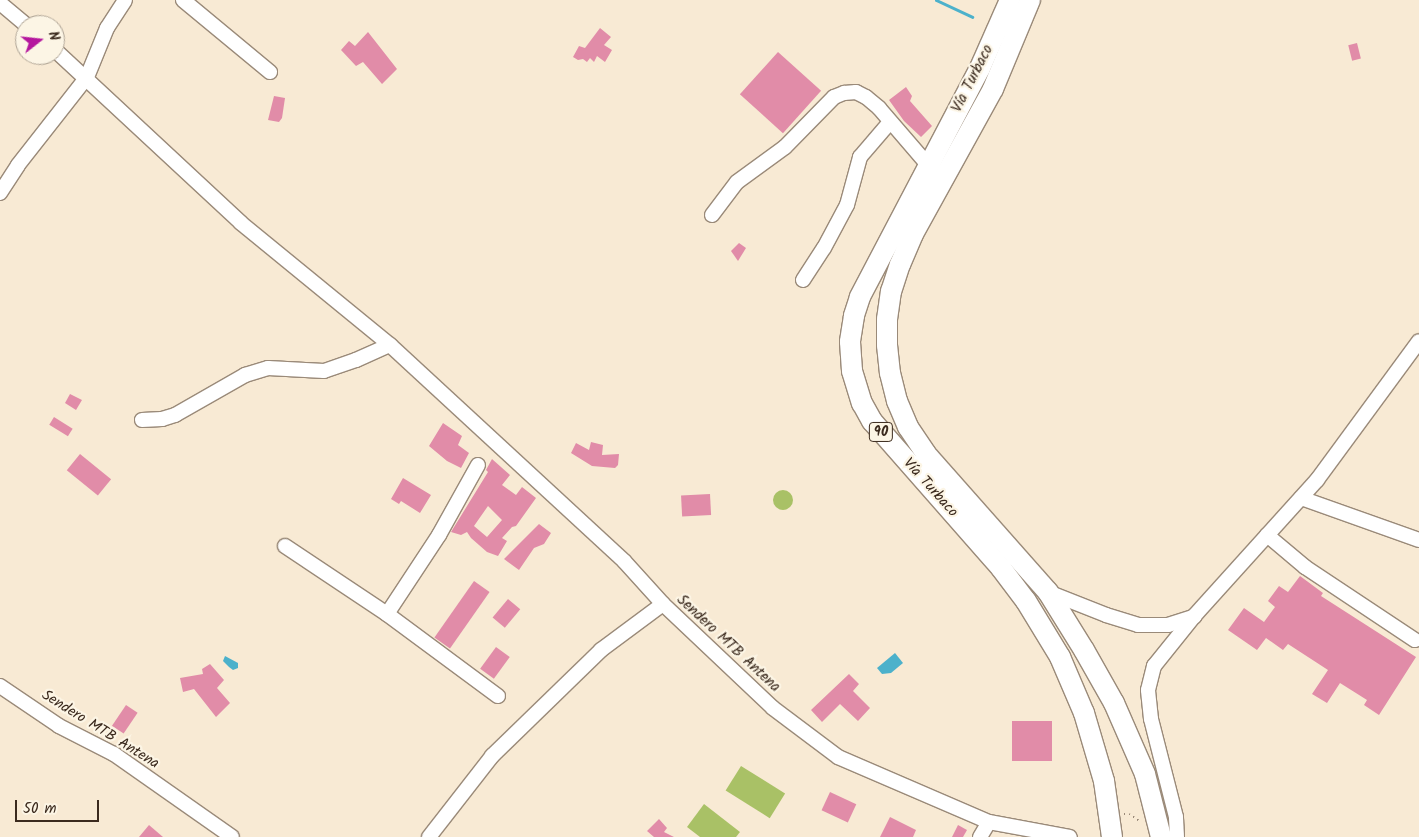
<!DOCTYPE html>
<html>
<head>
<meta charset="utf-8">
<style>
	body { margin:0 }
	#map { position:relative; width:1419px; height:837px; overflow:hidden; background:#f8ead4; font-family:Kalam,sans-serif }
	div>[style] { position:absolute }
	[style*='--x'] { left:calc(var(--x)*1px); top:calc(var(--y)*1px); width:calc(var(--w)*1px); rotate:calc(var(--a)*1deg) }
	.green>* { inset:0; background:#a9c166; transform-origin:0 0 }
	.round { border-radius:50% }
	.water>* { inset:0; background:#4cb1cb }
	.stream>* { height:3px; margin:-1.5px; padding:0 1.5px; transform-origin:1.5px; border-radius:1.5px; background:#4cb1cb }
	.building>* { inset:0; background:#e18ca8; transform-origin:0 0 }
	.path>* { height:2px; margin-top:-1px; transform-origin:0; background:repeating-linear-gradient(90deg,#9a8a79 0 1px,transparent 0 5px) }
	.roads { filter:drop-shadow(1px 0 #9a8a79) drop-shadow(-1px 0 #9a8a79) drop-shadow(0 1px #9a8a79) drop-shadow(0 -1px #9a8a79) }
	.minor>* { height:14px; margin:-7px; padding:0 7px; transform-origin:7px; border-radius:7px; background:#fff }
	.highway>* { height:20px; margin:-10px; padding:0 10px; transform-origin:10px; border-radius:10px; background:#fff }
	span { translate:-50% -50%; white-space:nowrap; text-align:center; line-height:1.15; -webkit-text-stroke:4.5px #fcf5e5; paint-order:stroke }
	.shield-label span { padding:1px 4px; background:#fcf5e5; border:1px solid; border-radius:4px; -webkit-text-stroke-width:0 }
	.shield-label { font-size:14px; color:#3b2a1e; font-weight:700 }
	.street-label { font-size:15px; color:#3b2a1e }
	.north { position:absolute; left:15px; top:15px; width:50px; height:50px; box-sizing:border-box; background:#fcf5e5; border:1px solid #afa495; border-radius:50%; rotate:74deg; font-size:14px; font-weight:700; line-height:20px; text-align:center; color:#3b2a1e }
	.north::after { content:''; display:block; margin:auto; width:18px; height:22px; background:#b5179e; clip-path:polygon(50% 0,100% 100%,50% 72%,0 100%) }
	.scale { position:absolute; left:15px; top:800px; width:84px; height:22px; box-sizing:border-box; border:2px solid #3b2a1e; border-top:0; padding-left:6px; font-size:15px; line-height:18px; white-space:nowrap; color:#3b2a1e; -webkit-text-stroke:4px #fcf5e5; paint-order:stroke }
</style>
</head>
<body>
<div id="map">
	<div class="green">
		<div class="round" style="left:773px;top:490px;width:20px;height:20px"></div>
		<div style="left:741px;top:766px;width:52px;height:29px;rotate:32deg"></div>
		<div style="clip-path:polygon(704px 804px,740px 832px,736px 837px,700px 837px,687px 827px)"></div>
	</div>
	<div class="water">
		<div style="clip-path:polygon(895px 653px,903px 663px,891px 673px,882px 674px,877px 668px)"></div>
		<div style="clip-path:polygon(225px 656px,238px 663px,238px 668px,233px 670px,229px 667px,223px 661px)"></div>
	</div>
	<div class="stream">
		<div style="--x:936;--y:0;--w:40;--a:25"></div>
	</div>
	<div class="building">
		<div style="clip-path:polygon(600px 28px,611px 37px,604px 45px,612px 50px,605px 62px,597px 56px,594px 62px,590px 58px,587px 62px,583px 59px,578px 60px,573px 57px,579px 46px,585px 48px)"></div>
		<div style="clip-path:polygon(368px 32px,397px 69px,382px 84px,363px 62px,356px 66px,341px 50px,349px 41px,355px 46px)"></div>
		<div style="left:1357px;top:43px;width:16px;height:9px;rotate:76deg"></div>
		<div style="left:778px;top:52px;width:58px;height:57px;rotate:42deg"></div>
		<div style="clip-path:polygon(906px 87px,912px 96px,910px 101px,932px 126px,921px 137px,904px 121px,889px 100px)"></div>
		<div style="clip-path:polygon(274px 96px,285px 98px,282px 118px,279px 122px,268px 120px)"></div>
		<div style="clip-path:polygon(739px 243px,746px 248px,738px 261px,731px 251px)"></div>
		<div style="clip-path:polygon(70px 394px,82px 400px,76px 410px,65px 403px)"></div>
		<div style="left:54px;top:417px;width:22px;height:9px;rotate:32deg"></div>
		<div style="clip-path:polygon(443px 423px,462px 436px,458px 445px,469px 453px,461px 468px,447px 461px,429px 446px)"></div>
		<div style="clip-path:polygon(591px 442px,603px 445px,602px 455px,619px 454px,618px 465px,615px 468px,592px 466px,571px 453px,576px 443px,589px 450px)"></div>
		<div style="left:80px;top:454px;width:40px;height:21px;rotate:39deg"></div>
		<div style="clip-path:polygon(evenodd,492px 459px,510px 475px,502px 485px,516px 495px,522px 487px,536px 498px,516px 526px,512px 527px,502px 538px,507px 541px,498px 556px,487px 552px,471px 538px,467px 532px,461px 535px,451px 532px,488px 472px,486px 470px,492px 459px,488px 506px,502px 520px,487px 537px,474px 526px,488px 506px)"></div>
		<div style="clip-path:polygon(403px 478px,431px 495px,420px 513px,401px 501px,399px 504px,391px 499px)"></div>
		<div style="left:710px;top:494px;width:21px;height:29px;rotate:87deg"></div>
		<div style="clip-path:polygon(539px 524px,551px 533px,544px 544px,534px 548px,519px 570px,504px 559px)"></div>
		<div style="clip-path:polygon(1300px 576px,1323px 593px,1321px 596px,1416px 657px,1379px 715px,1364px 705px,1367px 700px,1340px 683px,1327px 703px,1312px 694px,1328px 670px,1288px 644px,1283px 650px,1266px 638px,1257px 650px,1228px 630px,1244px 608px,1264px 622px,1275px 607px,1268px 601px,1279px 586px,1288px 592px)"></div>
		<div style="left:474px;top:581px;width:19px;height:69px;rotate:35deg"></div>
		<div style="left:508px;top:599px;width:16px;height:24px;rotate:40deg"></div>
		<div style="left:496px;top:647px;width:17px;height:27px;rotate:36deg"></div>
		<div style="clip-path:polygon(210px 664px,224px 680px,217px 688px,230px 703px,216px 717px,194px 689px,183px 692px,180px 678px,203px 674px,202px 669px)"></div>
		<div style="clip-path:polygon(849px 674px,859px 684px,853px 691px,870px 708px,858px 721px,840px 704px,822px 722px,811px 710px)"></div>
		<div style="left:126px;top:705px;width:14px;height:25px;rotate:34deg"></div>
		<div style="left:1012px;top:721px;width:40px;height:40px"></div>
		<div style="left:830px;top:792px;width:29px;height:20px;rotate:25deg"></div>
		<div style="clip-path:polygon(890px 817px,916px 830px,913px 837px,880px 837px)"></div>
		<div style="clip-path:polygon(659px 819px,667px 828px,664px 832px,674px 837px,654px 837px,647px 831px)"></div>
		<div style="clip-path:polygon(149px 825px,163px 837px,139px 837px)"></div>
		<div style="clip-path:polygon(958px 825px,967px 830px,963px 837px,952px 837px)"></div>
	</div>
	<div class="path">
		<div style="--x:1124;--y:814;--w:5;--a:0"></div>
		<div style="--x:1129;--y:814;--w:14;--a:34"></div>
	</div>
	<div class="roads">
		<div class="minor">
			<div style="--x:183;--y:0;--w:113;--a:39.6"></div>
			<div style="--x:0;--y:3;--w:34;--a:40"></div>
			<div style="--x:55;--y:50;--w:254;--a:42.9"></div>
			<div style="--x:241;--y:223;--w:193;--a:39.3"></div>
			<div style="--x:390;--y:345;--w:318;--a:42.7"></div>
			<div style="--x:624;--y:561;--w:58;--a:47.8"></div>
			<div style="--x:663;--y:604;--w:151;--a:43.4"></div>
			<div style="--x:773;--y:708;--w:81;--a:37"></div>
			<div style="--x:838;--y:757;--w:164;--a:23.3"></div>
			<div style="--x:989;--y:822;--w:82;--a:10.5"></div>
			<div style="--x:0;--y:193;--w:33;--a:-57"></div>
			<div style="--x:18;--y:165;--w:112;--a:-51.9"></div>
			<div style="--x:87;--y:77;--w:53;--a:-67.8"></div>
			<div style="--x:107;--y:28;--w:33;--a:-57"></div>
			<div style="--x:712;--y:215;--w:41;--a:-52.9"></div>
			<div style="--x:737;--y:182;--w:59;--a:-36.1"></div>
			<div style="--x:785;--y:147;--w:70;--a:-45.6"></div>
			<div style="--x:834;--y:97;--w:11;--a:-22"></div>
			<div style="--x:844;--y:93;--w:12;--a:-5"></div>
			<div style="--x:856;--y:92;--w:11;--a:27"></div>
			<div style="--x:866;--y:97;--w:17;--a:40"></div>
			<div style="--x:879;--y:108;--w:75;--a:49.3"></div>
			<div style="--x:803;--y:280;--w:38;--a:-57"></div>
			<div style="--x:824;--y:248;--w:49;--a:-61.9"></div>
			<div style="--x:847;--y:205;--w:50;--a:-74.8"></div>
			<div style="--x:860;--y:157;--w:46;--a:-49.4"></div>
			<div style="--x:142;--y:420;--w:20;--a:-3"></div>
			<div style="--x:162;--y:419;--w:14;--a:-17"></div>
			<div style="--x:175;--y:415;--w:81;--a:-29.7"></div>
			<div style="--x:245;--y:375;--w:24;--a:-17"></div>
			<div style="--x:268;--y:368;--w:56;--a:3.1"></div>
			<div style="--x:324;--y:371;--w:34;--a:-19"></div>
			<div style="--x:356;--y:360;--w:37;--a:-24"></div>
			<div style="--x:1301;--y:498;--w:125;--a:19.6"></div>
			<div style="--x:1267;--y:535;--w:50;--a:40.1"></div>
			<div style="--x:1305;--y:567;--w:132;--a:33.6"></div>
			<div style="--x:285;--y:546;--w:123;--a:33.7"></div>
			<div style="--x:387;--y:614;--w:138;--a:36.5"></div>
			<div style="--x:1048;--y:592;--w:62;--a:21.6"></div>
			<div style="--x:1106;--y:615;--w:34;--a:17"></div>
			<div style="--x:1138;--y:625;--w:30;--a:0"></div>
			<div style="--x:1168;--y:625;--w:28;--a:-18"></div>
			<div style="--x:387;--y:614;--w:95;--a:-56.6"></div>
			<div style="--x:439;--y:535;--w:80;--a:-60.9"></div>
			<div style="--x:0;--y:686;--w:71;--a:34.1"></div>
			<div style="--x:59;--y:726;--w:62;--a:27"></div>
			<div style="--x:114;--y:754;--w:144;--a:35.1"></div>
			<div style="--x:429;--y:837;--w:103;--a:-52.1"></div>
			<div style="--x:492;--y:756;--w:152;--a:-44.2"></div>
			<div style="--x:601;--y:650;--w:77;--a:-36.6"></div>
			<div style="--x:980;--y:837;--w:17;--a:-59"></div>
			<div style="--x:1177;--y:837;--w:20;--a:-93"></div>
			<div style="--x:1176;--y:817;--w:101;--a:-104.3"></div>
			<div style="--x:1151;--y:719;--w:29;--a:-96"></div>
			<div style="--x:1148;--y:690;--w:25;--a:-76"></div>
			<div style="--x:1154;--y:666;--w:65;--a:-51.2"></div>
			<div style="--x:1195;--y:615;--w:182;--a:-47.9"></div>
			<div style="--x:1317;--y:480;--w:172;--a:-53.7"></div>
		</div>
		<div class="highway">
			<div style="--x:1010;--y:0;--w:74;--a:113.8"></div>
			<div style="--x:980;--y:68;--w:259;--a:117.7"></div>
			<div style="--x:860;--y:297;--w:20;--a:108"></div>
			<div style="--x:854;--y:316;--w:26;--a:99"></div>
			<div style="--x:850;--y:342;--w:29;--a:86"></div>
			<div style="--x:852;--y:371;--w:34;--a:73"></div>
			<div style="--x:862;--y:403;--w:21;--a:61"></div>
			<div style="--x:872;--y:421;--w:196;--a:48.7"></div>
			<div style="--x:1001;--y:568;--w:41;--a:52.9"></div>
			<div style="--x:1026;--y:601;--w:66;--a:58.7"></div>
			<div style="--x:1060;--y:657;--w:61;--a:66.8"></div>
			<div style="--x:1084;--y:713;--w:71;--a:73.6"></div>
			<div style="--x:1104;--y:781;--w:57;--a:81.9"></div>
			<div style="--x:1030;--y:0;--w:96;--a:112.6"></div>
			<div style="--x:993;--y:89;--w:166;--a:118.9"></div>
			<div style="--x:913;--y:234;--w:33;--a:113"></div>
			<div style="--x:900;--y:264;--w:28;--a:108"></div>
			<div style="--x:891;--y:291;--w:28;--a:98"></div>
			<div style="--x:887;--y:319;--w:26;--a:90"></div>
			<div style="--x:887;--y:345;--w:28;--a:84"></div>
			<div style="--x:890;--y:373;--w:29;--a:76"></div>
			<div style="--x:897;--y:401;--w:28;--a:67"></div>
			<div style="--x:908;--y:427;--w:32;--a:56"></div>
			<div style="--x:926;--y:454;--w:184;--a:48.5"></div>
			<div style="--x:1048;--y:592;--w:68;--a:58.2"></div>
			<div style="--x:1084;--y:650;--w:61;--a:60.5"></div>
			<div style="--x:1114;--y:703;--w:77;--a:66.4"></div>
			<div style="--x:1145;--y:774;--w:65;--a:75.7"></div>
		</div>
	</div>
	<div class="shield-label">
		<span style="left:881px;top:432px">90</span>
	</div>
	<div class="street-label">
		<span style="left:973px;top:79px;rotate:-63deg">Vía Turbaco</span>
		<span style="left:930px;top:488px;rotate:48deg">Vía Turbaco</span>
		<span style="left:728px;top:644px;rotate:43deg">Sendero MTB Antena</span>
		<span style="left:100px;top:730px;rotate:32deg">Sendero MTB Antena</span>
	</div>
	<div class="north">N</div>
	<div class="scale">50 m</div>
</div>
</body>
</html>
